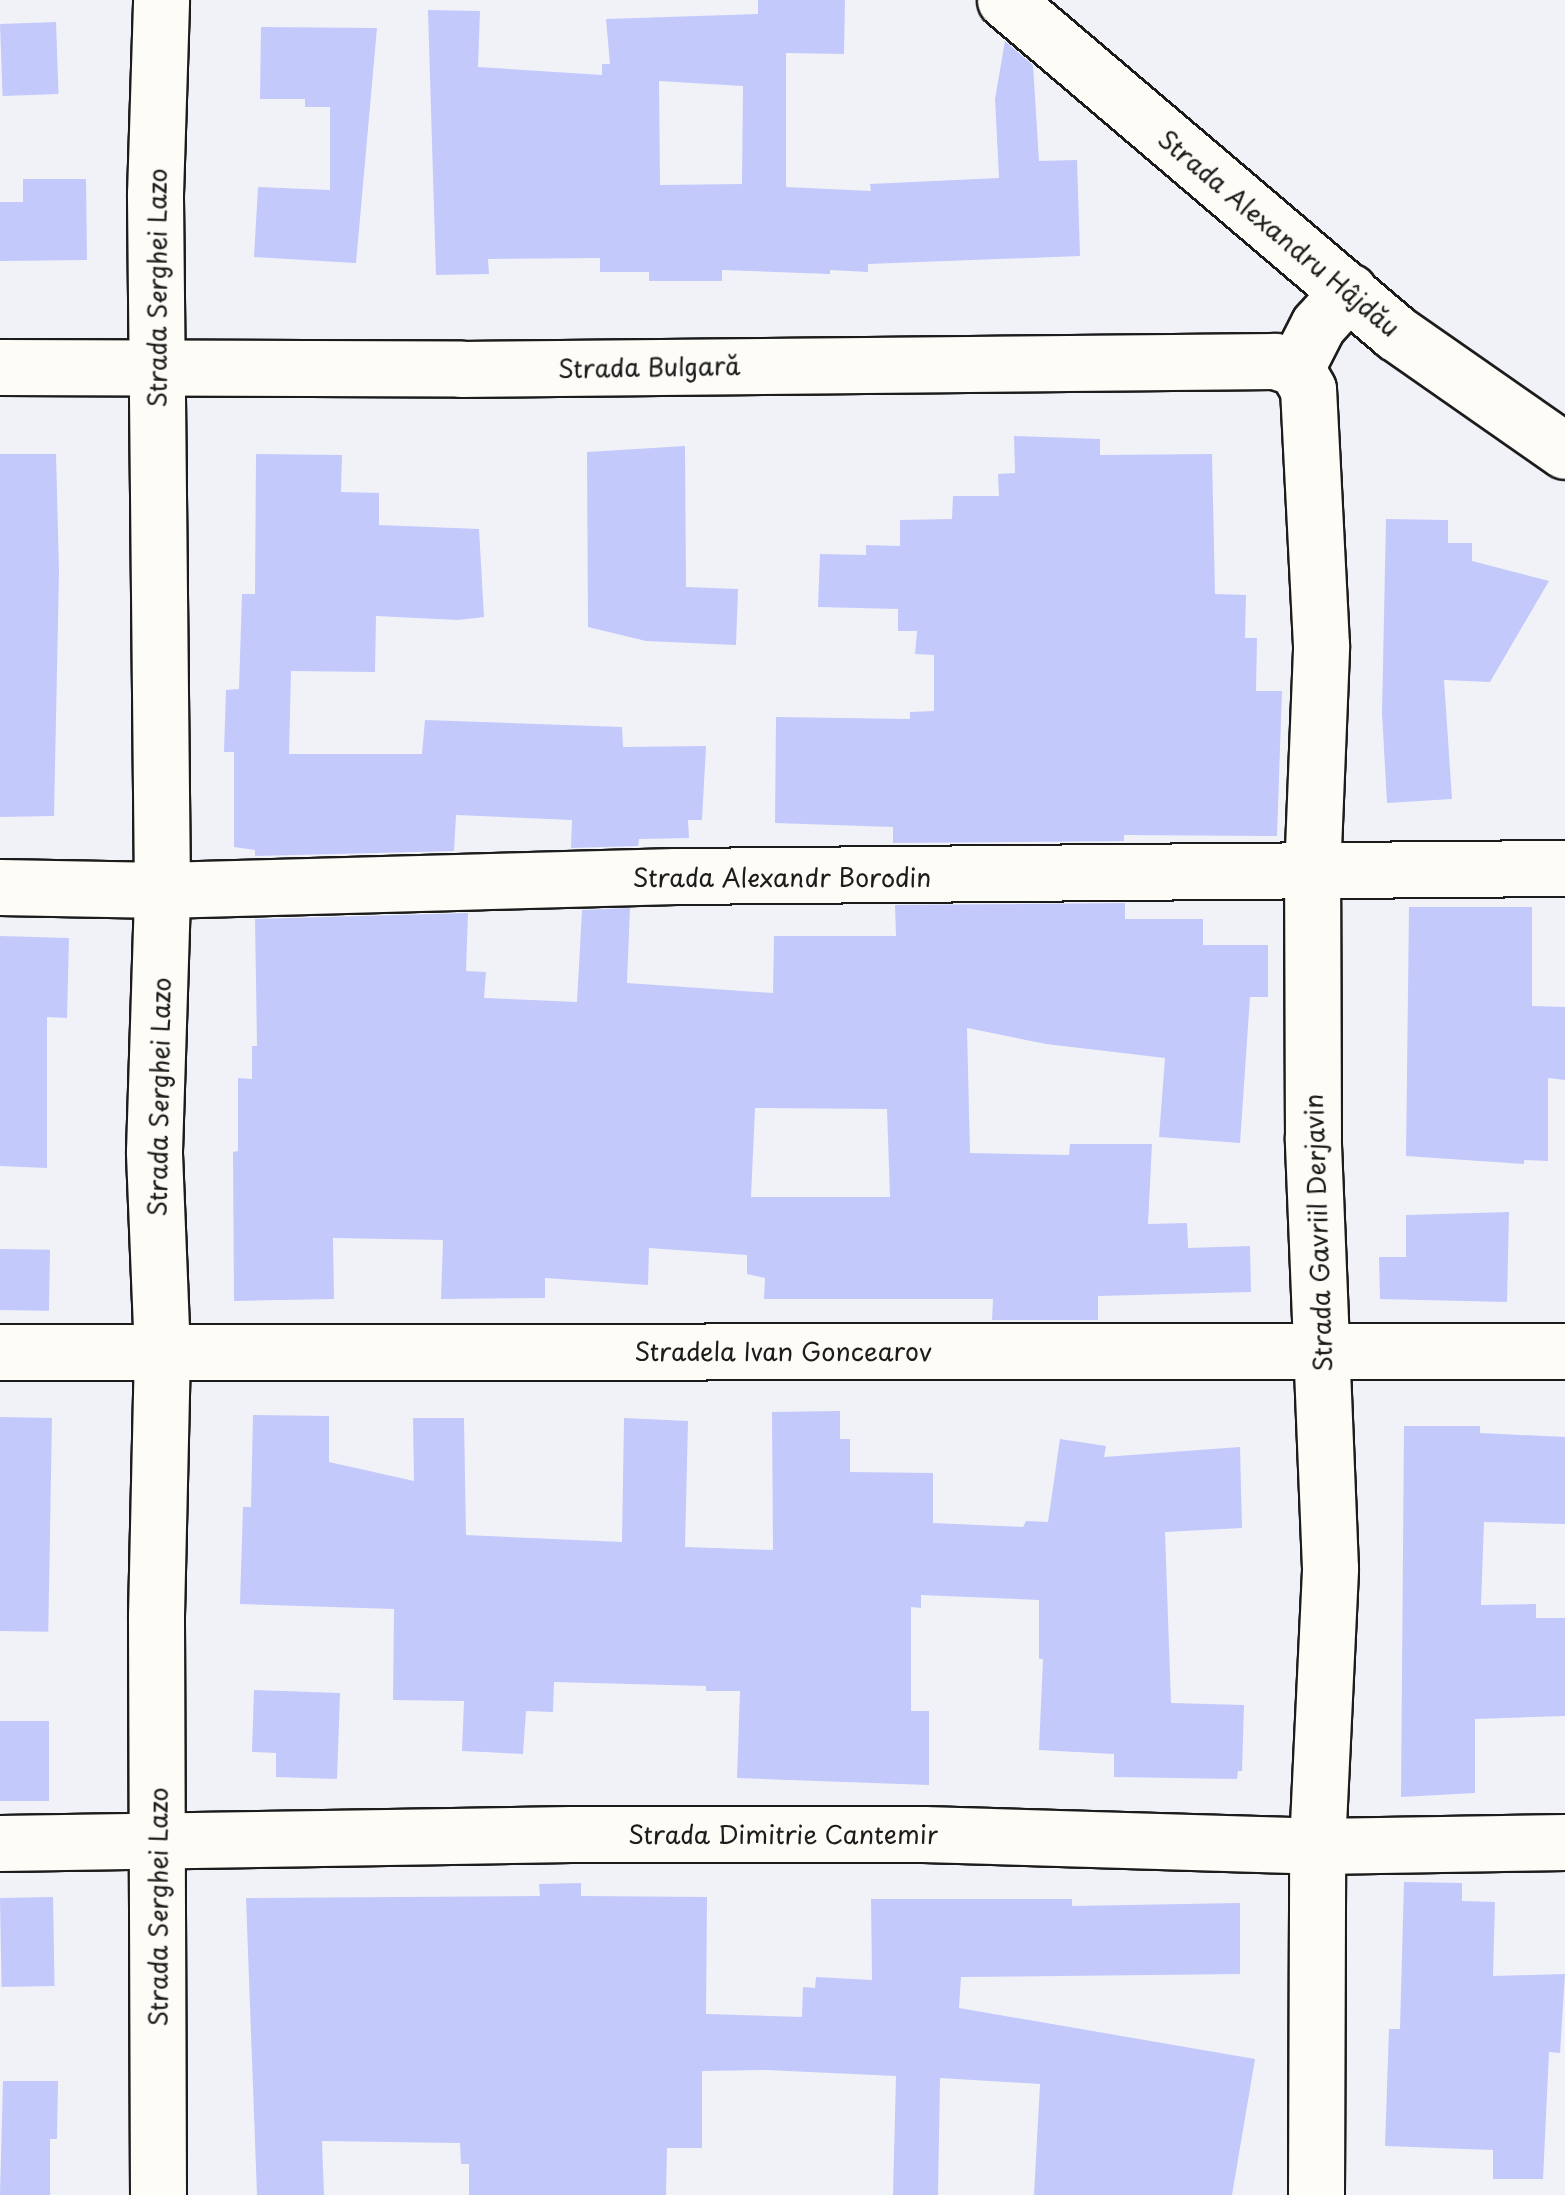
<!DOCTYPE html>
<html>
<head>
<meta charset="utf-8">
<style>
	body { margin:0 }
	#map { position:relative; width:1565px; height:2195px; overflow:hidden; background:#f1f2f8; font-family:"Playpen Sans",sans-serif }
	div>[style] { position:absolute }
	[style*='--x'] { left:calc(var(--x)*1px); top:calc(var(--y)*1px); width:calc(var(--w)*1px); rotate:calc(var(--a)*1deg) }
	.building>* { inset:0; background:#c3c9fb; transform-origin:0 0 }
	.roads { filter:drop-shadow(2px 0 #1c1c1c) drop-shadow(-2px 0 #1c1c1c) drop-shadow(0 2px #1c1c1c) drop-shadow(0 -2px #1c1c1c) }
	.minor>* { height:55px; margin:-27.5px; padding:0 27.5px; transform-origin:27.5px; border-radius:27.5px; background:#fdfcf7 }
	span { translate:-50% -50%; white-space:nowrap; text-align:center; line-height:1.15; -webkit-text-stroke:9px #fdfcf7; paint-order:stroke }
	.street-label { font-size:25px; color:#1c1c1c }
</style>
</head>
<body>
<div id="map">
	<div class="building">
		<div style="clip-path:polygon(evenodd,758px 0,845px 0,844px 54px,786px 53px,786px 187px,871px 191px,870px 184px,999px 178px,995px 99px,1005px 41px,1033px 65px,1039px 161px,1077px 160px,1080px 256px,868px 264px,868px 272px,830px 270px,830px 274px,722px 270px,722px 281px,649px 281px,649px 272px,600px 272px,600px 258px,488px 259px,489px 274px,436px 275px,428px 10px,480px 11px,478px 67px,602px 75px,602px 64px,610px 64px,606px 19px,758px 14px,758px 0,659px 81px,743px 86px,742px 184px,660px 185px,659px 81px)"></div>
		<div style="left:56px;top:22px;width:72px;height:56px;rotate:88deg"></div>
		<div style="clip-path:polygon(261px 27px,377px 28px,356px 263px,254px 257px,258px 187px,330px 190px,330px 107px,305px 107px,305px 99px,260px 99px)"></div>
		<div style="clip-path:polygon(23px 179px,86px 179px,87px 260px,0 261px,0 202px,23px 202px)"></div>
		<div style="clip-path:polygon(1014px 436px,1100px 439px,1100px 455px,1212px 454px,1215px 594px,1246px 595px,1245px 638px,1257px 638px,1256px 691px,1282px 691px,1277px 836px,1124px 835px,1124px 841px,893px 843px,893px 827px,775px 823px,776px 717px,910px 719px,910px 712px,934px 711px,934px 655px,915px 654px,917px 631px,898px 631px,898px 609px,818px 607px,820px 554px,866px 555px,866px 545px,900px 546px,900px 520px,952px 519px,953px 496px,999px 496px,998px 474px,1015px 473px)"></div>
		<div style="clip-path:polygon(685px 446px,686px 587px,738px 589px,736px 645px,646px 641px,588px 627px,587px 452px)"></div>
		<div style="clip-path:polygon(0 454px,56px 454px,59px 572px,54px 816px,0 817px)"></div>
		<div style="clip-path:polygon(256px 454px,342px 455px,341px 492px,379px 493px,379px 525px,479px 529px,484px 617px,458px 620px,376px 616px,375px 672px,291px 671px,289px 754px,422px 754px,425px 720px,622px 727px,623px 747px,706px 746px,702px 820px,688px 820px,689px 838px,639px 839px,638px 846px,571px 848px,572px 820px,456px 815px,454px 851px,255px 856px,255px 850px,234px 847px,234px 752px,224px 752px,226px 690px,239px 689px,242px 594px,255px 594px)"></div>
		<div style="clip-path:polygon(1386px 519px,1448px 520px,1448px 543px,1472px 543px,1472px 561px,1549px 581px,1490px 682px,1444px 680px,1452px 799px,1387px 803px,1382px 713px)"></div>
		<div style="clip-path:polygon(evenodd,1125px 903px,1125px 919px,1203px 919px,1203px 945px,1268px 945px,1268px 997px,1250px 997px,1240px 1143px,1159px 1137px,1165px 1058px,1046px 1044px,967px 1028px,970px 1153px,1069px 1155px,1070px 1144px,1152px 1144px,1148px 1224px,1187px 1223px,1188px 1248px,1250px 1246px,1251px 1292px,1098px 1296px,1098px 1320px,992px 1320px,993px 1299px,764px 1299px,765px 1278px,747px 1274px,747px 1255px,649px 1248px,648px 1285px,545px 1278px,545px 1298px,441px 1299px,443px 1240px,333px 1238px,334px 1299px,234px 1301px,233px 1152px,238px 1151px,238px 1078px,252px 1079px,252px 1046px,257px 1046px,255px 919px,468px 913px,466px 971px,486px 972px,484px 998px,577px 1002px,582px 910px,630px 908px,627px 983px,773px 993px,774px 936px,896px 936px,895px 905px,1125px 903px,755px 1108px,887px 1109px,890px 1197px,751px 1197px,755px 1108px)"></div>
		<div style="clip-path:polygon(1409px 907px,1532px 907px,1532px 1006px,1565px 1007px,1565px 1080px,1548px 1078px,1548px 1161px,1524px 1160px,1524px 1164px,1406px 1156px)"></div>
		<div style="clip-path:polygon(0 936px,69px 938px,67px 1018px,47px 1017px,47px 1168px,0 1166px)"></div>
		<div style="clip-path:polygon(1509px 1212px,1507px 1302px,1380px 1299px,1379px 1257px,1406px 1257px,1406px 1215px)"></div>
		<div style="left:0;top:1249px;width:50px;height:61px;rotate:1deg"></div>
		<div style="clip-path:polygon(840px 1411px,840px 1439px,850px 1439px,850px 1472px,933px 1473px,933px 1523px,1023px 1527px,1026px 1521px,1048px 1522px,1060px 1439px,1106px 1446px,1104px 1457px,1240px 1447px,1242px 1528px,1165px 1532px,1171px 1703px,1244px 1705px,1242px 1771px,1238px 1771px,1237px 1779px,1114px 1777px,1114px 1754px,1039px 1750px,1043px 1659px,1039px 1659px,1039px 1600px,921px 1595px,921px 1608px,911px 1607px,911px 1711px,929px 1711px,929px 1785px,737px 1778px,740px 1691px,706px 1691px,706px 1686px,554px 1682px,553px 1712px,526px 1711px,523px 1754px,462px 1751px,464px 1701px,393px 1700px,394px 1609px,240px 1604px,243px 1507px,251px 1507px,253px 1415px,329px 1416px,329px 1462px,414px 1481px,413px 1418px,464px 1418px,466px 1535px,622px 1542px,624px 1418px,688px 1421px,685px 1547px,773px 1550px,772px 1412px)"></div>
		<div style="left:0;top:1417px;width:52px;height:214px;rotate:1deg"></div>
		<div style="clip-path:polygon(1404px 1426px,1480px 1426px,1480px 1433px,1565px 1437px,1565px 1524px,1484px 1522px,1481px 1605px,1536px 1604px,1536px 1618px,1565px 1618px,1565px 1716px,1475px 1719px,1475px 1793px,1401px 1797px)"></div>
		<div style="clip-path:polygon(254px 1690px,340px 1693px,337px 1779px,276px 1777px,276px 1753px,252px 1752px)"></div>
		<div style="left:0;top:1721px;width:49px;height:80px"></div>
		<div style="clip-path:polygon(1404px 1882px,1462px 1883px,1462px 1901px,1495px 1902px,1493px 1976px,1565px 1974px,1560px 2053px,1549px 2052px,1543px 2179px,1493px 2179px,1493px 2150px,1385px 2146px,1389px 2029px,1400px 2029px)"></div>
		<div style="clip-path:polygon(581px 1883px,581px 1896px,707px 1897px,706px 2014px,802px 2017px,803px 1987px,815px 1988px,816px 1977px,872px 1980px,871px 1899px,1072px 1899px,1072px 1906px,1240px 1903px,1240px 1974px,961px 1977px,959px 2008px,1255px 2059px,1232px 2195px,1034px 2195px,1040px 2084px,940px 2078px,938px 2195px,893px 2195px,896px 2076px,766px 2070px,702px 2071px,702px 2148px,667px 2148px,666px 2195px,469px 2195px,469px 2164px,461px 2164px,460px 2143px,322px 2141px,324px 2195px,257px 2195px,246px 1898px,540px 1896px,539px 1884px)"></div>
		<div style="left:53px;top:1897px;width:89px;height:53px;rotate:89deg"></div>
		<div style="clip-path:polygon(3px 2081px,58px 2081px,57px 2139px,50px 2139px,50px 2195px,0 2195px)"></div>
	</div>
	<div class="roads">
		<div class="minor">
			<div style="--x:1005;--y:0;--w:514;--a:40.42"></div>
			<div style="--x:1396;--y:333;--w:206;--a:34.9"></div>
			<div style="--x:0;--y:367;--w:461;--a:0.2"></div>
			<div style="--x:461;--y:369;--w:814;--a:-0.56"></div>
			<div style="--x:1275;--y:361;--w:22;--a:18"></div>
			<div style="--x:0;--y:887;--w:162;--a:1.1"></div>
			<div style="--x:162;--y:890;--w:514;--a:-1.56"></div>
			<div style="--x:676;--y:876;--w:889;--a:-0.52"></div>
			<div style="--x:0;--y:1352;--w:1565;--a:-0.04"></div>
			<div style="--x:0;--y:1843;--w:571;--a:-0.9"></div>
			<div style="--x:571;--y:1834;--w:352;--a:0"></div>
			<div style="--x:923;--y:1834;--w:394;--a:1.7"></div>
			<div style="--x:1317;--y:1846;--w:248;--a:-0.9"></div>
			<div style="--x:158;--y:2195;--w:580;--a:-90.2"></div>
			<div style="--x:156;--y:1615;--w:262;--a:-88.7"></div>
			<div style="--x:162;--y:1353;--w:202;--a:-92.3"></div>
			<div style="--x:154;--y:1151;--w:261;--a:-88.2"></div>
			<div style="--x:162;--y:890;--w:696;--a:-90.58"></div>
			<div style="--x:155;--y:194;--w:194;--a:-88.2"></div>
			<div style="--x:1316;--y:2195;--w:349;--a:-89.8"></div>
			<div style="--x:1317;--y:1846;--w:278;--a:-87.3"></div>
			<div style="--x:1330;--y:1568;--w:431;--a:-92.3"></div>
			<div style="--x:1313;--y:1137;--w:263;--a:-90.2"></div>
			<div style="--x:1312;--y:874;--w:229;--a:-87.7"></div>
			<div style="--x:1321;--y:645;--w:256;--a:-92.9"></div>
			<div style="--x:1308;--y:389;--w:24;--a:-120"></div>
			<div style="--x:1296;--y:368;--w:48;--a:-62.9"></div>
			<div style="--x:1318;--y:325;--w:46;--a:-47.6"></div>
		</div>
	</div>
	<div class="street-label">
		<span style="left:1279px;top:233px;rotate:40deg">Strada Alexandru Hâjdău</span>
		<span style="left:157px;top:288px;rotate:-90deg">Strada Serghei Lazo</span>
		<span style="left:649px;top:367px;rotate:-1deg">Strada Bulgară</span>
		<span style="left:782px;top:877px">Strada Alexandr Borodin</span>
		<span style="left:159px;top:1097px;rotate:-89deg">Strada Serghei Lazo</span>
		<span style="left:1318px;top:1233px;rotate:-92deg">Strada Gavriil Derjavin</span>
		<span style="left:783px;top:1351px">Stradela Ivan Goncearov</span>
		<span style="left:783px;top:1834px">Strada Dimitrie Cantemir</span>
		<span style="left:158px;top:1907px;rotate:-90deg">Strada Serghei Lazo</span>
	</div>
</div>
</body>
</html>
